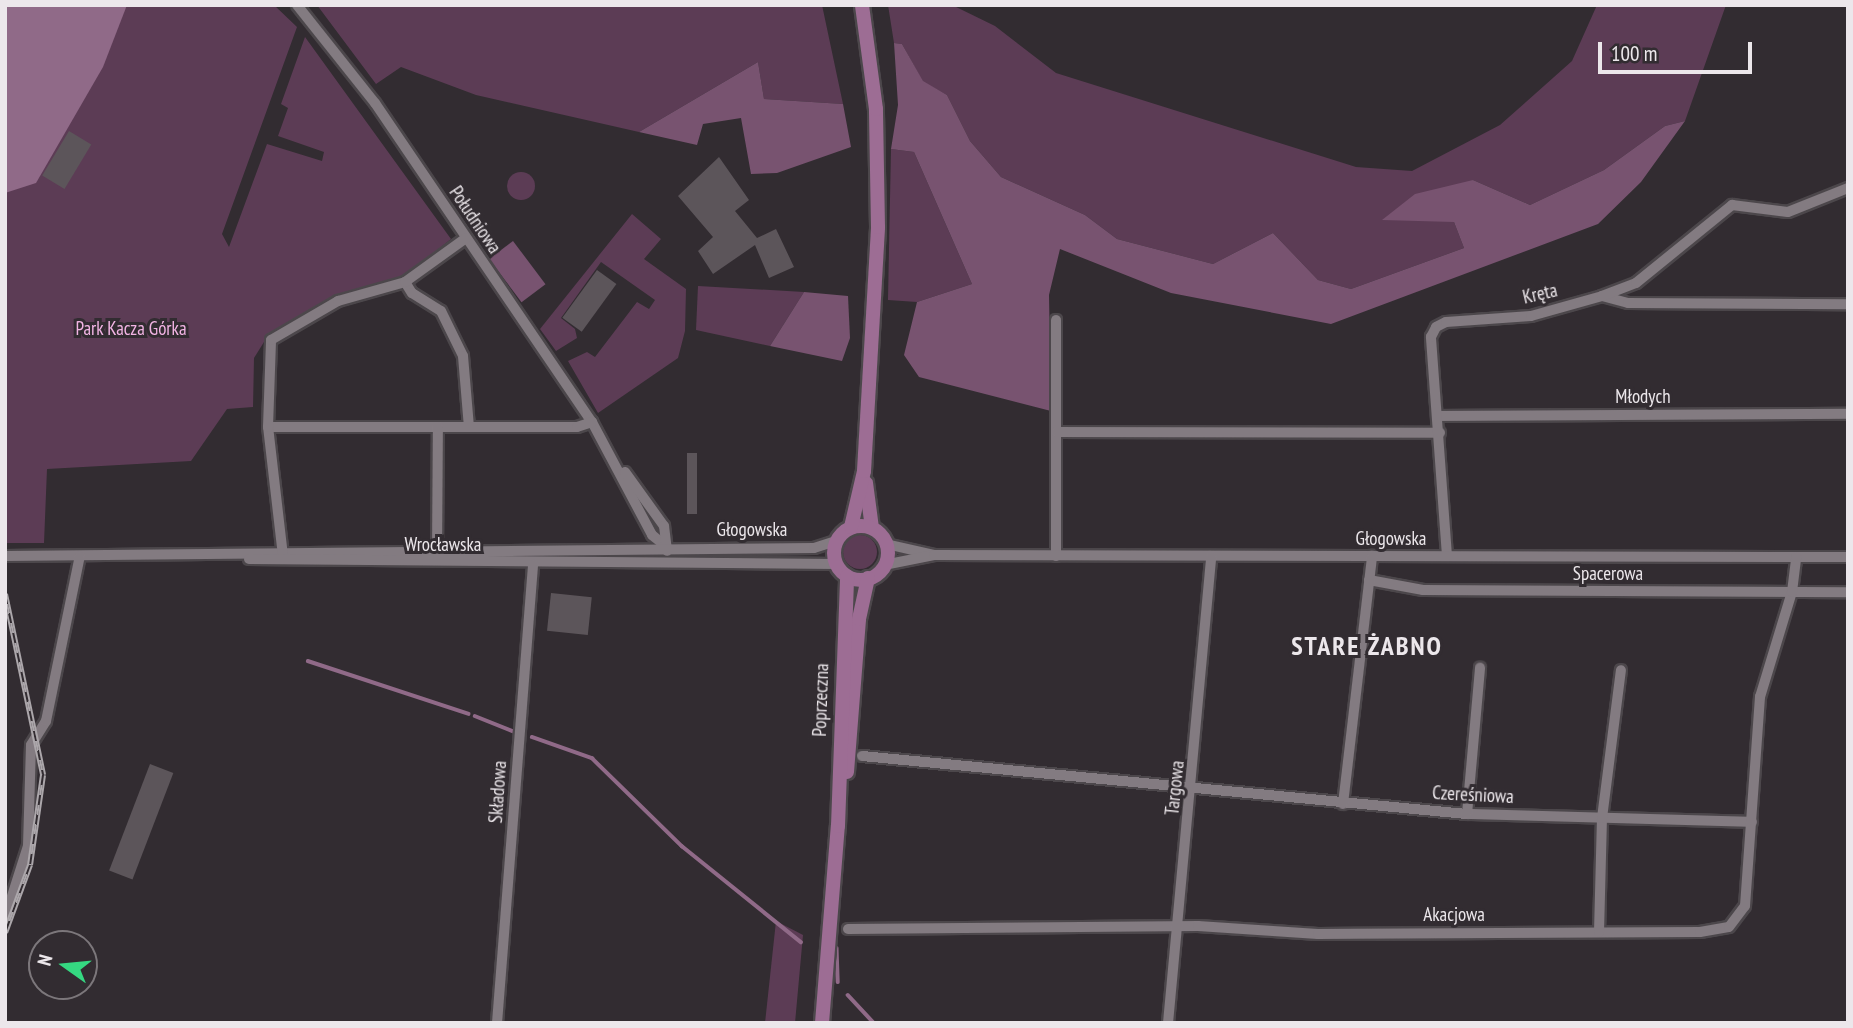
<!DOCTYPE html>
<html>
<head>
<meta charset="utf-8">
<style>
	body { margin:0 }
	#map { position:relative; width:1853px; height:1028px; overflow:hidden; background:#322c31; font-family:"PT Sans Narrow",sans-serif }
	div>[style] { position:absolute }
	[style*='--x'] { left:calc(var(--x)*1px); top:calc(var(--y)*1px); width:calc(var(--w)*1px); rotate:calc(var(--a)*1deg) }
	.green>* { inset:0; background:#5c3c55 }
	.round { border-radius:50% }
	.forest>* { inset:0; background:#785370; transform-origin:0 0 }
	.water>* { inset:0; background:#906a88 }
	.stream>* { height:3.5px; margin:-1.75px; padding:0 1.75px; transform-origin:1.75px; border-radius:1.75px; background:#906a88 }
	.building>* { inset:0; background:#5c555a; transform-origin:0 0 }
	.roads { filter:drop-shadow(2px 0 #4c474b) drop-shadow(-2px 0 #4c474b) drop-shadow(0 2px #4c474b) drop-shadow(0 -2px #4c474b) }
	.minor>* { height:10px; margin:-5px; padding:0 5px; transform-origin:5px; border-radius:5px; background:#837b81 }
	.major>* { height:14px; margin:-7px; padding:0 7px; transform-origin:7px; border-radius:7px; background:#9d6d94 }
	.major>.ring { margin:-7px; padding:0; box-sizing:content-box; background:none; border:14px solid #9d6d94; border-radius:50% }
	.rail>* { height:6px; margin-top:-3px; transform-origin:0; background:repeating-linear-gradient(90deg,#322c31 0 10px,#aca7ab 0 20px); box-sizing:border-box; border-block:2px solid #aca7ab }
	span { translate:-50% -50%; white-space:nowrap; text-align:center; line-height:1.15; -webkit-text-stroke:6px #322c31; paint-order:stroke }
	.street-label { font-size:19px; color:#ece7eb }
	.park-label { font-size:19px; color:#f2b4e4 }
	.district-label { font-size:26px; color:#ece7eb; font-weight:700; letter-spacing:2px }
	.frame { position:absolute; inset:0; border:7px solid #ece7eb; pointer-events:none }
	.north { position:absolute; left:28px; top:930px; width:70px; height:70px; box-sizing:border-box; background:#322c31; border:2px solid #7c777b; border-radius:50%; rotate:285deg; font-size:19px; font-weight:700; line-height:28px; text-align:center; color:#ece7eb }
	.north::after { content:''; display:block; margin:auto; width:24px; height:32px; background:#35d881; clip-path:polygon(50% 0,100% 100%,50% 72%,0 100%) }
	.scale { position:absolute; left:1598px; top:42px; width:154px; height:32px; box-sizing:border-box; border:4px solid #ece7eb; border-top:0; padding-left:9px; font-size:21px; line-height:24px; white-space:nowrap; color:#ece7eb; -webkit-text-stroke:5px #322c31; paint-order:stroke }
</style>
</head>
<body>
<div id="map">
	<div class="green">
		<div style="clip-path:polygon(5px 5px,274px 5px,297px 27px,222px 234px,229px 247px,267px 144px,322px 161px,324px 152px,278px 136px,288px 108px,281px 104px,305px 37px,451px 239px,394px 285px,338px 296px,269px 334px,254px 358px,253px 407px,227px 409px,191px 461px,47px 469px,44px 543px,5px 543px)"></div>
		<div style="clip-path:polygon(317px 5px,822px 5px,843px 104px,764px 99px,758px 62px,639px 132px,476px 95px,401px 67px,376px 84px)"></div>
		<div style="clip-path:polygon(888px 5px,952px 5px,995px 26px,1056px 73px,1356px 167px,1412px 171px,1500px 125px,1572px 61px,1597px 5px,1726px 5px,1685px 121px,1665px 126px,1604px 170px,1530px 205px,1473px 180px,1454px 222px,1464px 248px,1351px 289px,1318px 280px,1273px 233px,1213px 264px,1117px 239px,1085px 215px,1001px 177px,970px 141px,947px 95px,923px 82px,902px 44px,894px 43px)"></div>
		<div style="clip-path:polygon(891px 149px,914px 152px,972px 284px,917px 302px,888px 300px)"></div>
		<div class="round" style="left:507px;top:172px;width:28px;height:28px"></div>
		<div style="clip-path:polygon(632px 214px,661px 239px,644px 259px,686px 289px,685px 331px,678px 358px,598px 413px,568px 361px,587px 352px,595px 357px,637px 302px,649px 309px,655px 300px,601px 262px,561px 318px,575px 329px,577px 338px,556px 351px,540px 329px)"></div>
		<div style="clip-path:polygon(698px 286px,804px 292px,770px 346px,696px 330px)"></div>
		<div class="round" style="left:843px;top:535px;width:34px;height:34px"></div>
		<div style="clip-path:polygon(776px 921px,803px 935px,795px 1023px,765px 1023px)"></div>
	</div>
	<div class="forest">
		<div style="clip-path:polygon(894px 43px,902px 44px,923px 81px,947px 95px,970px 141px,1001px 177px,1085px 215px,1117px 239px,1213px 264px,1273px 233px,1318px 280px,1351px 289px,1464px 248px,1454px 222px,1382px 220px,1415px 194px,1473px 180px,1530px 205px,1604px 170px,1665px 126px,1685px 121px,1641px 182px,1598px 224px,1331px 324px,1171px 293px,1060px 249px,1049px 295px,1051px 411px,919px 377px,904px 355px,917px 302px,972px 284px,914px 152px,891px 149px,898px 105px)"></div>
		<div style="clip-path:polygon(758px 62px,764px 99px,843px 104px,851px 147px,777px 173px,751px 174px,741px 118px,703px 124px,697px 145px,639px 132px)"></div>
		<div style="left:513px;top:241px;width:54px;height:30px;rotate:53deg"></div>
		<div style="clip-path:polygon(804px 292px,848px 296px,850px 338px,842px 361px,770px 346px)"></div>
	</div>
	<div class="water">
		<div style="clip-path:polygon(5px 5px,127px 5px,103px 67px,36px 183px,5px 193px)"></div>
	</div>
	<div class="stream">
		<div style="--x:308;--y:661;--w:169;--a:18.2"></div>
		<div style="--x:475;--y:716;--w:43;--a:21.8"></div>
		<div style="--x:532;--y:737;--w:64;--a:19.3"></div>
		<div style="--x:592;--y:758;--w:126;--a:44.4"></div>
		<div style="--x:682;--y:846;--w:153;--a:38.9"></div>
		<div style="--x:837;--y:948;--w:34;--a:88"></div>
		<div style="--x:848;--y:995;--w:38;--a:47"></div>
	</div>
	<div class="building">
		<div style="left:69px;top:131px;width:26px;height:52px;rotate:31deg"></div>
		<div style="clip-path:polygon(719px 157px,749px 200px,735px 211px,757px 238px,776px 229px,794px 267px,769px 278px,755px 245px,713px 274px,698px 251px,713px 237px,678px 196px)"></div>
		<div style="left:597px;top:270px;width:24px;height:59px;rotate:36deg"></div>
		<div style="left:687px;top:453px;width:10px;height:61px"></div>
		<div style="left:551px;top:593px;width:41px;height:38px;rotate:6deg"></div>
		<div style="left:150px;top:764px;width:25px;height:114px;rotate:21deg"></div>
	</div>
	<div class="roads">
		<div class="minor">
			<div style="--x:297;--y:5;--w:125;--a:51.5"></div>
			<div style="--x:375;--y:103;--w:386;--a:55.8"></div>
			<div style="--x:592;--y:422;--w:128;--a:62"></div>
			<div style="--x:652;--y:535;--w:19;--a:39"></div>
			<div style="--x:405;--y:282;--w:13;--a:58"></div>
			<div style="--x:412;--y:293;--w:34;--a:32"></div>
			<div style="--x:441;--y:311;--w:50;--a:63.9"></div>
			<div style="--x:463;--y:356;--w:71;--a:85.2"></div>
			<div style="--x:1602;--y:296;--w:27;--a:15"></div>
			<div style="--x:1628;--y:303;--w:220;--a:0.3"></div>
			<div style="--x:1056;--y:320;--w:236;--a:90"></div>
			<div style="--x:1439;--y:416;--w:409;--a:-0.3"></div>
			<div style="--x:268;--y:427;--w:309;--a:0"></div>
			<div style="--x:577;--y:427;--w:16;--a:-18"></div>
			<div style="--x:1057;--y:432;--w:383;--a:0.1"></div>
			<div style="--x:625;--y:472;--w:67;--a:54.2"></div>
			<div style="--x:664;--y:526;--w:25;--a:83"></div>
			<div style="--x:886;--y:544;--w:49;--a:12.9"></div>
			<div style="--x:437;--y:555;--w:128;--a:-89.6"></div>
			<div style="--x:5;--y:556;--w:809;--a:-0.57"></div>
			<div style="--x:814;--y:548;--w:23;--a:-18"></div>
			<div style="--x:283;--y:556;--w:130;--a:-96.6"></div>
			<div style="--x:268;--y:427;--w:87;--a:-88"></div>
			<div style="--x:271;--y:340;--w:78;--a:-30.2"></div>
			<div style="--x:338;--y:301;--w:70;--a:-15.8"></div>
			<div style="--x:405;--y:282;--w:75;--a:-35.8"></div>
			<div style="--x:1447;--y:556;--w:220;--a:-94.2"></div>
			<div style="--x:1431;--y:337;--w:11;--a:-63"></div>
			<div style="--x:1436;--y:327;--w:11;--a:-27"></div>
			<div style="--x:1446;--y:322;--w:85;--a:-4"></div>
			<div style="--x:1531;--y:316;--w:74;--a:-15.7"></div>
			<div style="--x:1602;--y:296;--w:36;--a:-21"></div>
			<div style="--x:1636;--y:283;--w:124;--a:-39.1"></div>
			<div style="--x:1732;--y:205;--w:56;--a:7.1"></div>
			<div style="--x:1788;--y:212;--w:65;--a:-21.8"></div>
			<div style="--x:249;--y:559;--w:587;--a:0.49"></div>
			<div style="--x:884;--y:565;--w:51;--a:-11.3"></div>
			<div style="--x:934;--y:555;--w:914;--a:0.13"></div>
			<div style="--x:1369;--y:580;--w:55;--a:10.5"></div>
			<div style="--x:1423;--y:590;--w:425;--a:0.3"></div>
			<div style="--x:862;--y:756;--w:608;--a:5.48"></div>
			<div style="--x:1467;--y:814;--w:285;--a:1.6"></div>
			<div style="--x:1343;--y:804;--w:250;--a:-83.3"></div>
			<div style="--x:1467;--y:814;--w:147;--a:-84.9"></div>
			<div style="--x:5;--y:918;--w:76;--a:-72.3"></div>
			<div style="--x:28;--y:846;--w:101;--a:-88.3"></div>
			<div style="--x:31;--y:745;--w:28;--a:-58"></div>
			<div style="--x:46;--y:721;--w:168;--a:-78.4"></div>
			<div style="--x:848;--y:929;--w:350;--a:-0.5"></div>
			<div style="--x:1198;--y:926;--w:120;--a:3.8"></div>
			<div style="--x:1318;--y:934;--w:382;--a:-0.3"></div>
			<div style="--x:1700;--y:932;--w:29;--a:-10"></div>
			<div style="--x:1729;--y:927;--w:26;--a:-53"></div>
			<div style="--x:1745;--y:906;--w:210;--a:-85.9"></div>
			<div style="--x:1760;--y:697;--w:110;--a:-73.1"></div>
			<div style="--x:1792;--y:592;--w:35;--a:-83"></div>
			<div style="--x:1599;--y:932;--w:114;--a:-88.5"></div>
			<div style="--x:1602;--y:818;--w:149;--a:-82.7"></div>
			<div style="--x:497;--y:1023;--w:460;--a:-85.5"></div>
			<div style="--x:1168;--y:1023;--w:469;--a:-84.7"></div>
		</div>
		<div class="major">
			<div style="--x:866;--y:483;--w:45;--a:82.4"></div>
			<div class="ring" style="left:834px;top:526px;width:40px;height:40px"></div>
			<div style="--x:851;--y:527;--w:57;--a:-76.9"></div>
			<div style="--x:864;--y:471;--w:244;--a:-86.7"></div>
			<div style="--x:878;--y:227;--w:118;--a:-91"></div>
			<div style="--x:876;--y:109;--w:105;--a:-97.7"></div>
			<div style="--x:847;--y:772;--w:153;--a:-85.5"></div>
			<div style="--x:859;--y:619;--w:42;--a:-77.6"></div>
			<div style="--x:822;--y:1023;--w:198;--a:-85.4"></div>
			<div style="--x:838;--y:826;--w:250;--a:-87.9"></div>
		</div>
	</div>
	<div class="rail">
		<div style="--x:5;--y:594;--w:185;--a:78.1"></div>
		<div style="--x:43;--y:775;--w:91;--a:98.2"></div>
		<div style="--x:30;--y:865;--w:72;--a:110.2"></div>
	</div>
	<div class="street-label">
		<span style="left:475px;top:220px;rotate:56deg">Południowa</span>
		<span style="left:1540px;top:294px;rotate:-13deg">Kręta</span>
		<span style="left:1643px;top:397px">Młodych</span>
		<span style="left:752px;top:530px">Głogowska</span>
		<span style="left:1391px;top:539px">Głogowska</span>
		<span style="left:443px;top:545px">Wrocławska</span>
		<span style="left:1608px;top:574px">Spacerowa</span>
		<span style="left:821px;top:700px;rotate:-88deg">Poprzeczna</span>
		<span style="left:1175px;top:788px;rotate:-84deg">Targowa</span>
		<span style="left:498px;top:792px;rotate:-86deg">Składowa</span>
		<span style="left:1473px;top:795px;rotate:3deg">Czereśniowa</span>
		<span style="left:1454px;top:915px">Akacjowa</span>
	</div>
	<div class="park-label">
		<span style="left:131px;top:329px">Park Kacza Górka</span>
	</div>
	<div class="district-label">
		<span style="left:1367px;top:646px">STARE ŻABNO</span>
	</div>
	<div class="frame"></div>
	<div class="north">N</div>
	<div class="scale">100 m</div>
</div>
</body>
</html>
